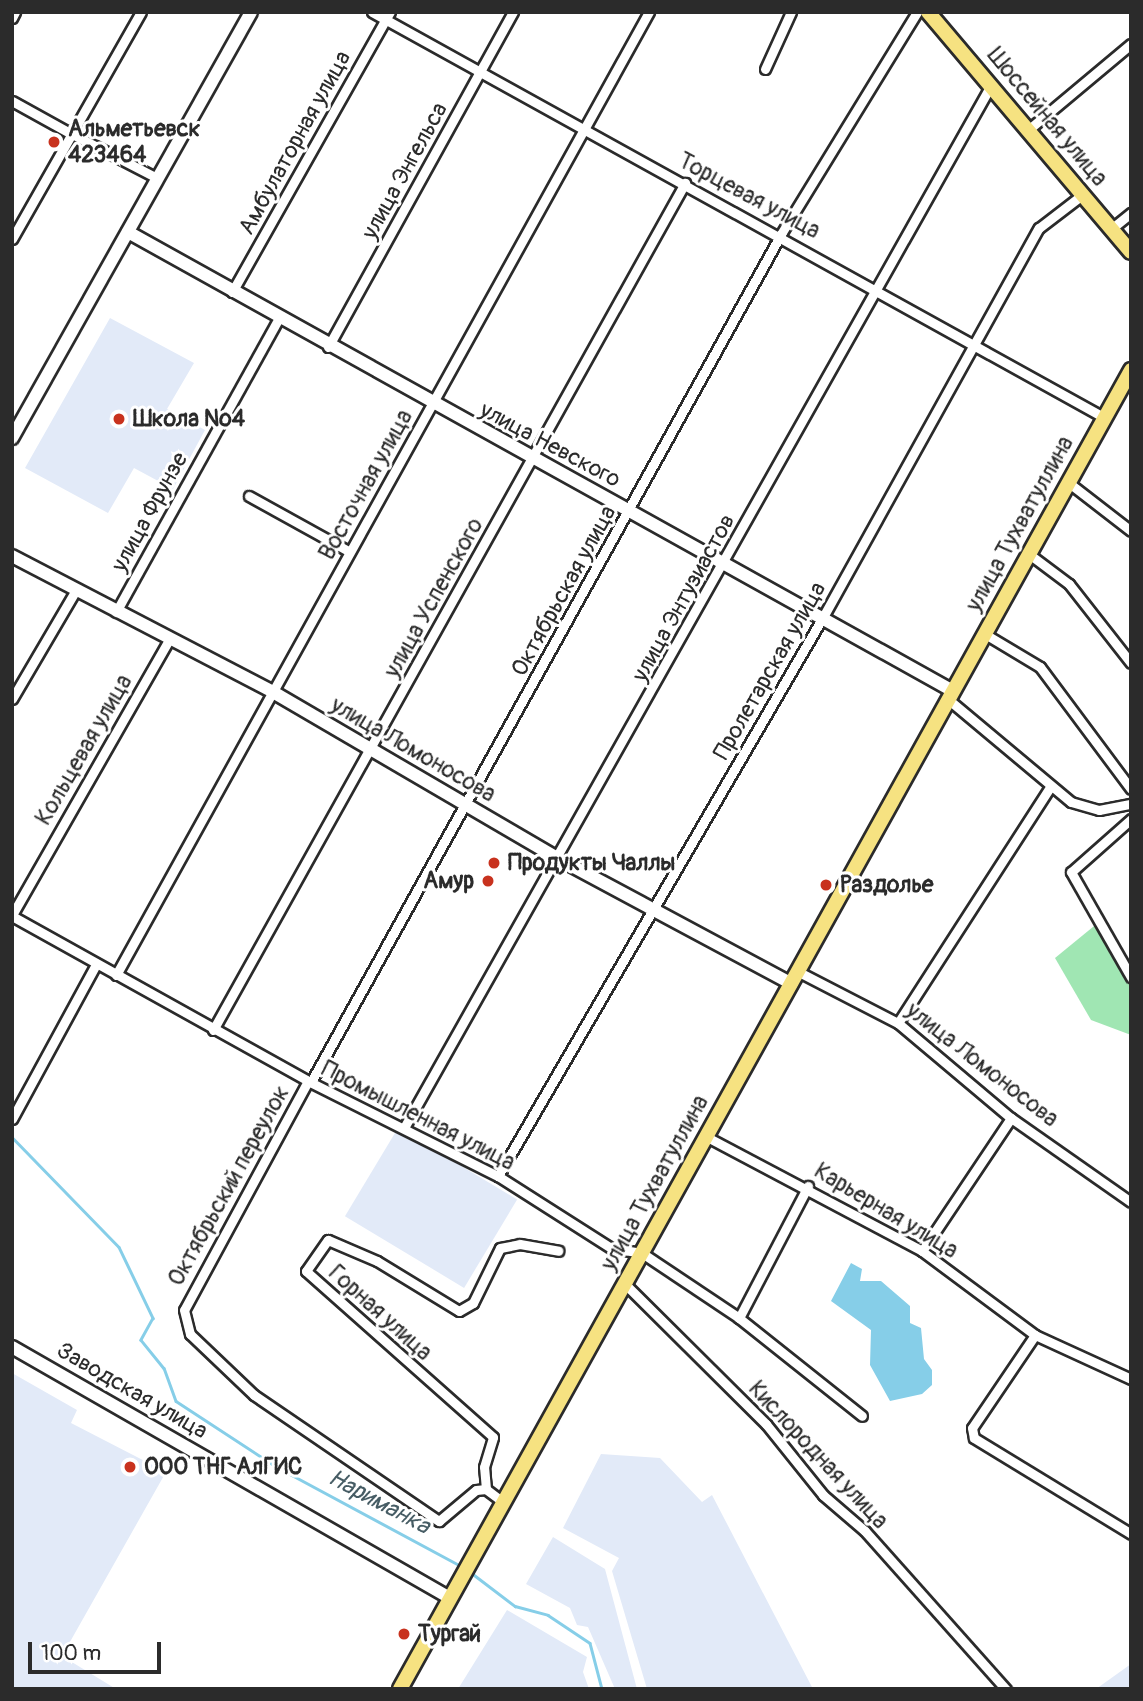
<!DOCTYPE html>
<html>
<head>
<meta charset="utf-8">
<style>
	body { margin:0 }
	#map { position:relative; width:1143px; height:1701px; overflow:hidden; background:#fff; font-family:Pangolin,sans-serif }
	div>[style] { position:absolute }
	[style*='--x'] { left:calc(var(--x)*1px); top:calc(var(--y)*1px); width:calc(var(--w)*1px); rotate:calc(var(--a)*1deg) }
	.built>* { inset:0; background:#e2eaf8; transform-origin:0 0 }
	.green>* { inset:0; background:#a0e6b3 }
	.water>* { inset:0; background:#86cee8 }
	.stream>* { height:2.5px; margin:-1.25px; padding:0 1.25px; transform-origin:1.25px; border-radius:1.25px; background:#86cee8 }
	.roads { filter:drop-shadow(2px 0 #2b2b2b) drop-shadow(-2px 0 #2b2b2b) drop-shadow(0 2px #2b2b2b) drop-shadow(0 -2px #2b2b2b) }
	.street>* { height:9px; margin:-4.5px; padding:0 4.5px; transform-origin:4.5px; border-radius:4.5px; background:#fff }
	.secondary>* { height:12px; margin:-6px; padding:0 6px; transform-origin:6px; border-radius:6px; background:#fff }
	.primary>* { height:14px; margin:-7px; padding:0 7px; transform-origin:7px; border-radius:7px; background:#f6e281 }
	.dots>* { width:19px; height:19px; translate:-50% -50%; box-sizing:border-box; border:4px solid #fff; border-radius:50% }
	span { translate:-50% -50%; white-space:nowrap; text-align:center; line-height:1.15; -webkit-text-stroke:6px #fff; paint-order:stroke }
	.street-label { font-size:23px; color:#2b2b2b }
	.poi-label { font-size:23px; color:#2b2b2b; font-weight:700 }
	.left { translate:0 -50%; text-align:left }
	.right { translate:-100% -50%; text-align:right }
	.water-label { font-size:24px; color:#465c64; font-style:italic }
	.frame { position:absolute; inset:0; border:14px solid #2b2b2b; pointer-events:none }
	.scale { position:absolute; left:28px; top:1642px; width:133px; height:32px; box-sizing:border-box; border:4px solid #2b2b2b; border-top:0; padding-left:9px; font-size:21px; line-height:24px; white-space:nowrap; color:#2b2b2b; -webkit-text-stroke:5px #fff; paint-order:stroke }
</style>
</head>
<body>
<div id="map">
	<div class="built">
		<div style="clip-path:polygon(110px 318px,194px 363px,167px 409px,205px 430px,173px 489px,134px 468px,108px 513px,25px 468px)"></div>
		<div style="left:398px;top:1128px;width:139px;height:103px;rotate:31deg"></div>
		<div style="clip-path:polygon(12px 1373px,77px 1410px,71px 1423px,166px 1472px,62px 1656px,116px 1689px,12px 1689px)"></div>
		<div style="clip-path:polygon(601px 1454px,660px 1458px,702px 1502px,712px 1495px,813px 1689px,647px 1689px,612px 1571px,619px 1558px,563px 1528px)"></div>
		<div style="clip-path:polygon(553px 1537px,605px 1569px,637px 1689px,615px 1689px,588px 1627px,577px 1625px,570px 1608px,526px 1584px)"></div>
		<div style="clip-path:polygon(507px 1610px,587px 1657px,583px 1672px,589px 1689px,458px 1689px)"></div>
		<div style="clip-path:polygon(1131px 1664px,1131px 1689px,1096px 1689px)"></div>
	</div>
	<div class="green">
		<div style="clip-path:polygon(1099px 922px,1131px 979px,1131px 1035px,1091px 1020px,1055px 958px)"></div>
	</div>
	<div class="water">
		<div style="clip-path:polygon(851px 1263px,862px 1269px,860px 1281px,881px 1281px,910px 1306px,910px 1323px,921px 1328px,924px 1359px,932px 1370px,932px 1385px,922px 1394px,890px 1401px,870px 1365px,871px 1330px,831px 1301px)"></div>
	</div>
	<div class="stream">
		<div style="--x:12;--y:1137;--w:153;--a:45.8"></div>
		<div style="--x:119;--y:1247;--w:79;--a:64.4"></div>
		<div style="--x:153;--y:1318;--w:25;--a:119"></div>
		<div style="--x:141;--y:1340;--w:36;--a:51"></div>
		<div style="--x:164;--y:1368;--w:35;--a:70"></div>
		<div style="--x:176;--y:1401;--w:121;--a:33.2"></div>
		<div style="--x:277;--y:1467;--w:209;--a:28.3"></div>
		<div style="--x:469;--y:1571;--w:58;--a:37.3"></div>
		<div style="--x:515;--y:1606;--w:34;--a:15"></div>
		<div style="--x:548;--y:1615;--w:50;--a:33.7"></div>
		<div style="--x:590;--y:1643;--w:48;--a:75.4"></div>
	</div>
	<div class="roads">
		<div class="street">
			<div style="--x:372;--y:12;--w:838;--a:28.98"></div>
			<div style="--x:12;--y:18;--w:7;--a:-63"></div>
			<div style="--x:765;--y:69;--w:63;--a:-65.5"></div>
			<div style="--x:12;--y:101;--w:64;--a:29"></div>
			<div style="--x:1028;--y:130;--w:134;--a:-39.9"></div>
			<div style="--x:76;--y:136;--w:91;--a:27.4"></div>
			<div style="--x:1111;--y:229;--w:26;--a:-39"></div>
			<div style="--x:12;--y:239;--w:261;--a:-60.4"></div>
			<div style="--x:232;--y:292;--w:322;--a:-60.6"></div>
			<div style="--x:328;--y:347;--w:383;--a:-61.1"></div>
			<div style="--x:1069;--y:483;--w:78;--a:37.7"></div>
			<div style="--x:249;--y:496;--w:115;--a:29"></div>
			<div style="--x:1029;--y:554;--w:50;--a:36.9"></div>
			<div style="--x:1069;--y:584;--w:100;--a:51.9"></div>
			<div style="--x:116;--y:612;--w:334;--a:-61"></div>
			<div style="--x:985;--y:634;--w:64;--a:31"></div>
			<div style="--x:1040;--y:667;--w:152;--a:53.3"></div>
			<div style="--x:12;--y:699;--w:126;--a:-59.6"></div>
			<div style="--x:949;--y:700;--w:159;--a:39.9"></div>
			<div style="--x:1071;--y:802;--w:29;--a:16"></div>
			<div style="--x:1099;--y:810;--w:33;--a:-11"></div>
			<div style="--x:1131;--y:819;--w:80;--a:138.5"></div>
			<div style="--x:1071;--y:872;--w:121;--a:60.3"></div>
			<div style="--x:12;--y:915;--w:315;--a:-60.3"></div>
			<div style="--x:12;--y:916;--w:339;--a:29.1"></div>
			<div style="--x:308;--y:1081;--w:212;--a:26.6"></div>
			<div style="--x:498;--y:1176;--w:134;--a:32.5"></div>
			<div style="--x:611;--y:1248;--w:31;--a:9"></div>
			<div style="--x:642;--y:1253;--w:117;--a:33.8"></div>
			<div style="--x:739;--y:1318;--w:157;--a:38.5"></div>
			<div style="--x:799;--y:972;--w:111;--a:27.3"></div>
			<div style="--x:898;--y:1023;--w:148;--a:40.1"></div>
			<div style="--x:1011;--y:1118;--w:146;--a:35"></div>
			<div style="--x:116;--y:975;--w:1101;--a:-61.04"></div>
			<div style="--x:898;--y:1023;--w:282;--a:-57.2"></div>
			<div style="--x:213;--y:1030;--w:970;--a:-60.87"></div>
			<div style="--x:308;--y:1081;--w:260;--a:118.4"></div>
			<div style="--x:184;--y:1310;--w:25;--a:76"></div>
			<div style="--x:190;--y:1334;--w:88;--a:43.6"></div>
			<div style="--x:254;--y:1395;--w:224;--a:34.3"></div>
			<div style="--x:439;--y:1521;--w:48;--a:-40"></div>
			<div style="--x:476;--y:1490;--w:10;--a:-6"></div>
			<div style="--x:311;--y:1082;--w:970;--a:-61"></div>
			<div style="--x:781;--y:234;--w:260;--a:-58.5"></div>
			<div style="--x:12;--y:1119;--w:176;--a:-61.5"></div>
			<div style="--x:405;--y:1126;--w:1195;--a:-60.62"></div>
			<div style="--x:707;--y:1137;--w:243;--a:27.9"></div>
			<div style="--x:922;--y:1251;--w:141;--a:36.6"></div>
			<div style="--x:1035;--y:1335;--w:106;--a:24.6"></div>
			<div style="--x:498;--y:1176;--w:647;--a:-59.83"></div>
			<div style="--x:823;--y:617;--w:445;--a:-61"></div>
			<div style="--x:1039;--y:228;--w:54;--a:-37.5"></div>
			<div style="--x:922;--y:1251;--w:160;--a:-56.2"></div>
			<div style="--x:625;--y:1284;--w:199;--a:44.8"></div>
			<div style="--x:766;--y:1424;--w:91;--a:51.2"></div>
			<div style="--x:823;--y:1495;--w:55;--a:40.6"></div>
			<div style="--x:865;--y:1531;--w:212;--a:48.3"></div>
			<div style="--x:739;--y:1318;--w:149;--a:-62.4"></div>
			<div style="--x:1035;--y:1335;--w:112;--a:124.1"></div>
			<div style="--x:972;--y:1428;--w:10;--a:79"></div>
			<div style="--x:974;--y:1438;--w:184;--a:31.4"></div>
			<div style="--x:503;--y:1502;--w:21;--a:-143"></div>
			<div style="--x:486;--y:1489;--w:22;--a:-95"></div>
			<div style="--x:484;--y:1467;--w:31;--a:-73"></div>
			<div style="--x:493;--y:1437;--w:250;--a:-138.4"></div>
			<div style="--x:306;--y:1271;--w:38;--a:-55"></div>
			<div style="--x:328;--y:1240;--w:53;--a:23.2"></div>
			<div style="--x:377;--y:1261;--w:96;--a:31.4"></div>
			<div style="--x:459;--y:1311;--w:16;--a:-30"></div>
			<div style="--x:473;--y:1303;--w:61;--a:-63.9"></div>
			<div style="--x:500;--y:1248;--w:20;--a:-11"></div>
			<div style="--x:520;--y:1244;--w:39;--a:10"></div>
		</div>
		<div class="secondary">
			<div style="--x:128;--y:232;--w:944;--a:29.09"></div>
			<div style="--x:12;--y:438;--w:488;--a:-60.7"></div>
			<div style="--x:12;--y:556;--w:294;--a:27.5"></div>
			<div style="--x:273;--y:692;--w:331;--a:30.3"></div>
			<div style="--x:559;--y:859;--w:264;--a:28.2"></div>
			<div style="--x:12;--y:1347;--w:505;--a:29.82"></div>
		</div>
		<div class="primary">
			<div style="--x:928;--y:12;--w:314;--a:49.8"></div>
			<div style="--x:400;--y:1689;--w:1508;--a:-61"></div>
		</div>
	</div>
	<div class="dots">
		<div style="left:54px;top:142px;background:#c8321e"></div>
		<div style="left:119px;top:419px;background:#c8321e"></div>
		<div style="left:494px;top:863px;background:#c8321e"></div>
		<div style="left:488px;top:881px;background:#c8321e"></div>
		<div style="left:826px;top:885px;background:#c8321e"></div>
		<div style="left:130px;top:1467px;background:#c8321e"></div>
		<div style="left:404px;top:1634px;background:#c8321e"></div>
	</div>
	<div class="street-label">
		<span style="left:1047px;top:117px;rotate:50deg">Шоссейная улица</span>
		<span style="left:295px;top:143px;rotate:-61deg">Амбулаторная улица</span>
		<span style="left:405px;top:171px;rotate:-61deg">улица Энгельса</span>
		<span style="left:749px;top:196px;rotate:28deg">Торцевая улица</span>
		<span style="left:550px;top:445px;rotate:28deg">улица Невского</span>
		<span style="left:366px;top:485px;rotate:-61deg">Восточная улица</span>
		<span style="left:150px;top:512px;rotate:-61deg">улица Фрунзе</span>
		<span style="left:1020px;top:524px;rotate:-61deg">улица Тухватуллина</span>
		<span style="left:564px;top:591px;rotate:-61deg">Октябрьская улица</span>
		<span style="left:434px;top:598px;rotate:-61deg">улица Успенского</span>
		<span style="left:684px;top:598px;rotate:-61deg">улица Энтузиастов</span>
		<span style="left:770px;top:671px;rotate:-60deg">Пролетарская улица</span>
		<span style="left:84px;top:750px;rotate:-60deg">Кольцевая улица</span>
		<span style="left:413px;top:750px;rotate:30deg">улица Ломоносова</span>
		<span style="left:982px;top:1065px;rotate:38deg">улица Ломоносова</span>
		<span style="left:418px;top:1116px;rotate:27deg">Промышленная улица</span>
		<span style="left:655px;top:1183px;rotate:-61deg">улица Тухватуллина</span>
		<span style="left:229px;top:1186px;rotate:-61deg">Октябрьский переулок</span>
		<span style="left:886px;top:1211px;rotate:31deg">Карьерная улица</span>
		<span style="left:380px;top:1313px;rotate:42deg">Горная улица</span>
		<span style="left:132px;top:1391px;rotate:30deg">Заводская улица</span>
		<span style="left:818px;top:1455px;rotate:47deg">Кислородная улица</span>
	</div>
	<div class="poi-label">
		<span class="left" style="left:68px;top:142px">Альметьевск<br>423464</span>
		<span class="left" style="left:133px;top:419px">Школа №4</span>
		<span class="left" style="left:508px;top:863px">Продукты Чаллы</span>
		<span class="right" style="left:474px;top:881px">Амур</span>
		<span class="left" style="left:840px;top:885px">Раздолье</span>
		<span class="left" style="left:144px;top:1467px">ООО ТНГ АлГИС</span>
		<span class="left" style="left:418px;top:1634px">Тургай</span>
	</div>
	<div class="water-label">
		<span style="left:379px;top:1502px;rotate:28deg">Нариманка</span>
	</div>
	<div class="frame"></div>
	<div class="scale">100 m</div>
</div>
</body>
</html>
